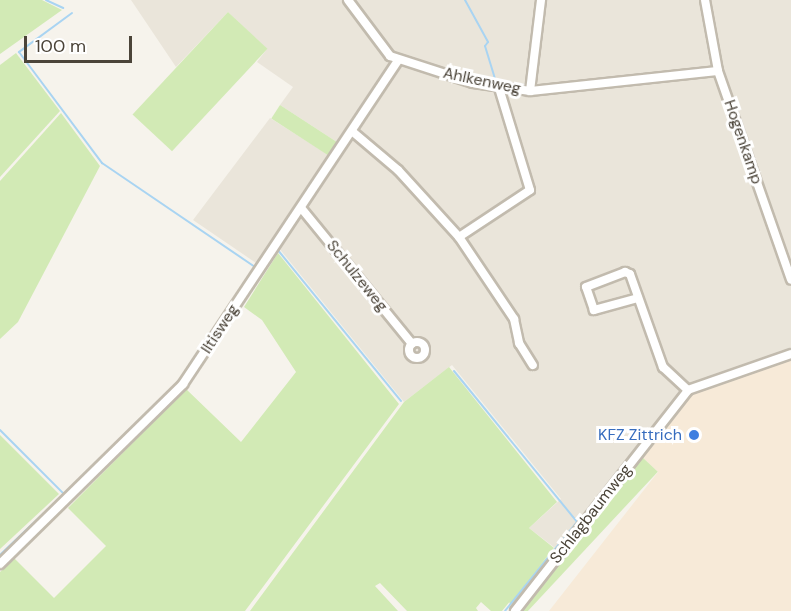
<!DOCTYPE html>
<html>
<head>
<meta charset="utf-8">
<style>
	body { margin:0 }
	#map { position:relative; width:791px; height:611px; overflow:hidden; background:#f6f3ec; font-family:"DM Sans",sans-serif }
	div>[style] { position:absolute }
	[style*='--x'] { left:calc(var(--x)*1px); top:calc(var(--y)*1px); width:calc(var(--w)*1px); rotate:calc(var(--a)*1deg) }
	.residential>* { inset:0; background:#eae5da }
	.commercial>* { inset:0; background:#f7ead8 }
	.green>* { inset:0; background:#d2eab5; transform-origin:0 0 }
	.stream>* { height:2px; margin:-1px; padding:0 1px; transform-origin:1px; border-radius:1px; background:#a9d4f2 }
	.roads { filter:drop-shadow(2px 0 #c2bbae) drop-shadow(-2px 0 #c2bbae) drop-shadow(0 2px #c2bbae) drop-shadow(0 -2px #c2bbae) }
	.minor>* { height:8px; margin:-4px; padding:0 4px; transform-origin:4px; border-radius:4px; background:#fff }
	.minor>.ring { margin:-4px; padding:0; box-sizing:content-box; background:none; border:8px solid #fff; border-radius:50% }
	.dots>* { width:16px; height:16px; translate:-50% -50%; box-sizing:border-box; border:3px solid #fff; border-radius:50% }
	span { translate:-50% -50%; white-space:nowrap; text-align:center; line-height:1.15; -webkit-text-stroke:6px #fff; paint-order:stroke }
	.street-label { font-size:16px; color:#4b4439 }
	.shop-label { font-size:16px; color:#366cbe }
	.right { translate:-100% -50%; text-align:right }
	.scale { position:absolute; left:24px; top:36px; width:108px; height:27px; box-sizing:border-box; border:3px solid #4b4439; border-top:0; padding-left:8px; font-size:18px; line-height:21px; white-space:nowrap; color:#4b4439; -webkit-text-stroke:4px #fff; paint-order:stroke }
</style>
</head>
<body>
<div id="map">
	<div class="residential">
		<div style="clip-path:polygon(131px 0,791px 0,791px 349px,688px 385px,555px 548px,529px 528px,561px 499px,452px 365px,404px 402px,274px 242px,259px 265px,193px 220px,270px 118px,335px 159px,343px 146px,280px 105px,293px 87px,257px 62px,267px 49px,228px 12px,176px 67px)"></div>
	</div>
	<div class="commercial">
		<div style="clip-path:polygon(791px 359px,791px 611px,549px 611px,658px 472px,641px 456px,690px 393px)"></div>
	</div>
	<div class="green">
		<div style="clip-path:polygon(0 0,42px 0,62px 10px,0 54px)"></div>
		<div style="left:228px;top:12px;width:54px;height:140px;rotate:43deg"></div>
		<div style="clip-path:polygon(16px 53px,60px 111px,0 177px,0 65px)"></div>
		<div style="left:280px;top:105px;width:76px;height:16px;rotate:33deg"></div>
		<div style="clip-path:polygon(61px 113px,100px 166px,18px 322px,0 339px,0 181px)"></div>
		<div style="clip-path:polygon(278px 253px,399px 404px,245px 611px,0 611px,0 572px,14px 558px,54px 598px,106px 546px,68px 508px,186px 389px,241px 442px,296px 372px,262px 320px,244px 307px)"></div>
		<div style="clip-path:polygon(449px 367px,557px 502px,529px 528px,554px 548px,502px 611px,491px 611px,481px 602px,476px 608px,478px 611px,407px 611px,380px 583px,375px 586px,398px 611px,250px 611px,404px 402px)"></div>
		<div style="clip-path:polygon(0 435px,59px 494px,0 549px)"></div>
		<div style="left:641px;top:456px;width:23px;height:197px;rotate:43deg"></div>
	</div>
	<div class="stream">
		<div style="--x:46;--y:0;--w:19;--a:25"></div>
		<div style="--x:465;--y:0;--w:48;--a:61.3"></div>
		<div style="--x:488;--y:42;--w:5;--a:127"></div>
		<div style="--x:485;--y:46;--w:34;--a:73"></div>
		<div style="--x:72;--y:13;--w:66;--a:143.7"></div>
		<div style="--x:19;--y:52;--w:139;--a:53.2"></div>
		<div style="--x:102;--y:163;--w:185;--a:34.2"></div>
		<div style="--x:277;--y:249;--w:196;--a:50.8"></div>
		<div style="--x:454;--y:371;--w:195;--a:50.8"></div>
		<div style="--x:577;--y:522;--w:114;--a:129"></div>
		<div style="--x:0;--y:430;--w:91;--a:45"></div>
		<div style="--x:64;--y:494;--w:88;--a:136.4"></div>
	</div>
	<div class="roads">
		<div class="minor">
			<div style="--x:348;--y:0;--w:70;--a:53.1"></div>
			<div style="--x:390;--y:56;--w:87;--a:18"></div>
			<div style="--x:473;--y:83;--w:58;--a:8"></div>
			<div style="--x:530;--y:91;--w:189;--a:-6.1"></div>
			<div style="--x:705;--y:0;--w:72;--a:79.6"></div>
			<div style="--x:718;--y:71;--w:221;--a:70.7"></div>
			<div style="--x:530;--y:91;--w:92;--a:-83.1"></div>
			<div style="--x:353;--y:132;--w:59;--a:40.2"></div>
			<div style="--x:398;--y:170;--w:91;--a:47.7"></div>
			<div style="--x:459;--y:237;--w:99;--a:56.1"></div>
			<div style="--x:514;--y:319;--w:25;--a:78"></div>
			<div style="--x:519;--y:343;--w:26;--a:58"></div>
			<div style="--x:302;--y:209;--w:174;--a:50.8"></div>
			<div style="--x:459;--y:237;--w:85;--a:-33.5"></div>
			<div style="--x:530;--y:190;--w:107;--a:-106.9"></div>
			<div style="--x:638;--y:298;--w:46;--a:164.7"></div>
			<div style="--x:594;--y:310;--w:24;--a:-109"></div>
			<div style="--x:586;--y:287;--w:42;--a:-21"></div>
			<div style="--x:625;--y:272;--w:5;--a:22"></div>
			<div style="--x:630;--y:274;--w:99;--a:70.5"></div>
			<div style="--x:663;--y:367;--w:34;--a:43"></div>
			<div class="ring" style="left:409px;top:342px;width:8px;height:8px"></div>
			<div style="--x:0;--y:564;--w:257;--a:-44.5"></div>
			<div style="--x:183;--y:384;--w:389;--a:-56.4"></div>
			<div style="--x:515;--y:611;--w:281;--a:-51.9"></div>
			<div style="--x:688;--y:390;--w:109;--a:-19.3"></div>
		</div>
	</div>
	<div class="dots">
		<div style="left:694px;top:435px;background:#3f7fe0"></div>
	</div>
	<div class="street-label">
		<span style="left:482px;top:81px;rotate:12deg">Ahlkenweg</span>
		<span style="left:743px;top:142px;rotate:71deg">Hogenkamp</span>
		<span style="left:357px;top:276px;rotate:51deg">Schulzeweg</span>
		<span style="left:220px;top:329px;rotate:-57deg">Iltisweg</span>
		<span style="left:591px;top:514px;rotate:-52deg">Schlagbaumweg</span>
	</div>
	<div class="shop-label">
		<span class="right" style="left:682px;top:435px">KFZ Zittrich</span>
	</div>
	<div class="scale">100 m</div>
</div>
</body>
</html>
